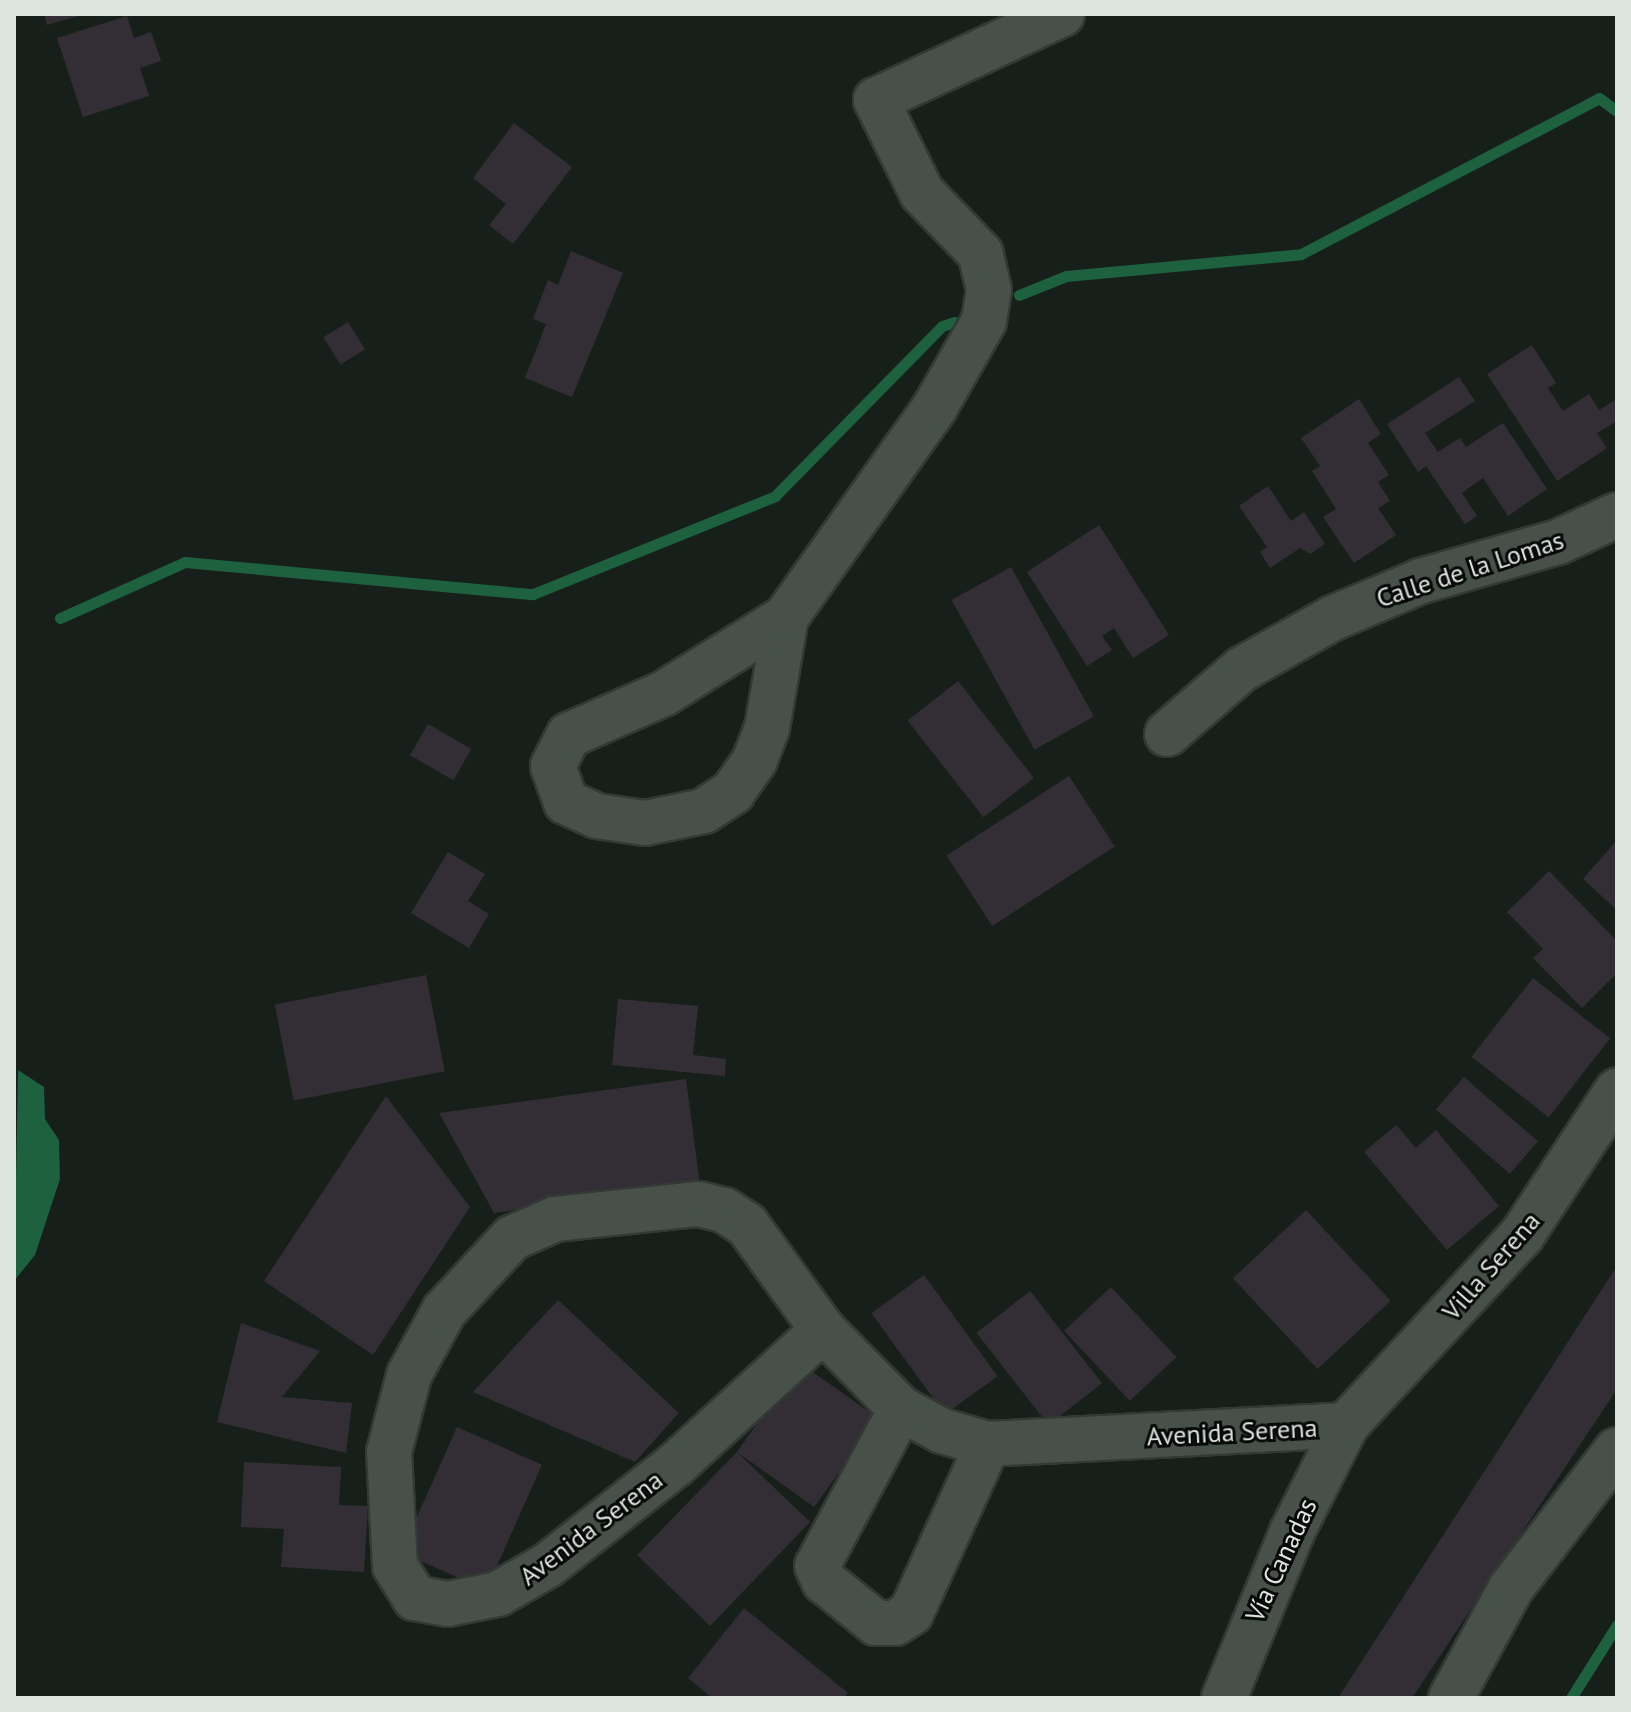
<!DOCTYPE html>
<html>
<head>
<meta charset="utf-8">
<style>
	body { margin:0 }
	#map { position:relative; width:1631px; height:1712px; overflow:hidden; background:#171f1a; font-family:"PT Sans",sans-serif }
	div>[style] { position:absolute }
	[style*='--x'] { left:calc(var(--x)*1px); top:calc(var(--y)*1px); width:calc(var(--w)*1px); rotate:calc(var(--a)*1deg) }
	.water>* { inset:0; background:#1d613f }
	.stream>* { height:11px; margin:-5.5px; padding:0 5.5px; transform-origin:5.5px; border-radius:5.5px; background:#1d613f }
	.building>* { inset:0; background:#332e36; transform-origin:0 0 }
	.roads { filter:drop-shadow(2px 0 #333935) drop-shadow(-2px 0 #333935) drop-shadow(0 2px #333935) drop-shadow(0 -2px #333935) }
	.minor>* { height:44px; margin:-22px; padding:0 22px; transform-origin:22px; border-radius:22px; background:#47514a }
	span { translate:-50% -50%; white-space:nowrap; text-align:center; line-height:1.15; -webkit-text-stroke:6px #050806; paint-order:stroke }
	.street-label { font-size:26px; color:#dde3df }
	.frame { position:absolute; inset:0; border:16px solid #dde3df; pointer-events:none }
</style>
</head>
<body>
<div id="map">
	<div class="water">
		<div style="clip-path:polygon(18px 1070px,44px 1087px,45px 1119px,59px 1140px,60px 1179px,35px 1255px,14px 1281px)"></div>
	</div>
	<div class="stream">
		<div style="--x:1019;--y:295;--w:51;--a:-22"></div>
		<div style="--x:1066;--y:276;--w:236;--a:-5.3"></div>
		<div style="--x:1301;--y:254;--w:336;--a:-27.6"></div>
		<div style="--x:1599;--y:98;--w:22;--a:36"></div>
		<div style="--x:60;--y:618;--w:137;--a:-24.1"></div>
		<div style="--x:185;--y:562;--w:349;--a:5.3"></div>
		<div style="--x:533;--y:594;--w:261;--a:-22"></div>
		<div style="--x:775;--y:496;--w:238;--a:-45.5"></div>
		<div style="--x:942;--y:326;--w:13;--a:-18"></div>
		<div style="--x:1571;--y:1698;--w:86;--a:-57.8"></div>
	</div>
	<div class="building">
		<div style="clip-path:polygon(44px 14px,82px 14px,82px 15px,47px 25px)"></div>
		<div style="clip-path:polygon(127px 16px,134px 38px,151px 32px,161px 61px,140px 68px,149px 96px,83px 117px,57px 38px)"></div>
		<div style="clip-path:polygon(514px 123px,572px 167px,513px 244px,489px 225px,506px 204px,473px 178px)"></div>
		<div style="clip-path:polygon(571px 251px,623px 273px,572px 397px,525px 378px,546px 324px,533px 319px,548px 280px,558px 285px)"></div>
		<div style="left:348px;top:322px;width:32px;height:29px;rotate:58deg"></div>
		<div style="clip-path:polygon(1532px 345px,1556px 383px,1548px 388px,1563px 411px,1589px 394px,1599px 410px,1617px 399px,1617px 421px,1597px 433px,1607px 448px,1557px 481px,1487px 374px)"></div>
		<div style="clip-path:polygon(1459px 377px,1475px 401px,1425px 433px,1438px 452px,1460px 438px,1466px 447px,1503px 423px,1547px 489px,1508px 516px,1483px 478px,1462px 493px,1477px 516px,1465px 524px,1426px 466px,1418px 472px,1387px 424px)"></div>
		<div style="clip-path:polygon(1359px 399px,1381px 434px,1368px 443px,1389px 475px,1378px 482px,1390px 501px,1378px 508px,1396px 535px,1354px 563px,1323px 517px,1336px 509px,1312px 471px,1320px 466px,1301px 438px)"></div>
		<div style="clip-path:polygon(1268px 486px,1291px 521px,1304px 512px,1325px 544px,1310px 554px,1300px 548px,1270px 568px,1260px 552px,1267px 547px,1239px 506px)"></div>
		<div style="clip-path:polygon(1099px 525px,1169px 635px,1133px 658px,1114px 628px,1102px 636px,1112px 650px,1087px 666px,1027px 572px)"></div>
		<div style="left:1011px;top:567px;width:171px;height:68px;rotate:61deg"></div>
		<div style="left:958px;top:681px;width:123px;height:64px;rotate:52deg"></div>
		<div style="left:428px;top:724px;width:50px;height:36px;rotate:30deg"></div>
		<div style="left:1069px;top:776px;width:84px;height:146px;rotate:57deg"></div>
		<div style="clip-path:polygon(1617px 840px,1617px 910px,1583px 879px)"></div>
		<div style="clip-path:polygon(448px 852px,485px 874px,468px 901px,489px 914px,469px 948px,411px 913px)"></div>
		<div style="clip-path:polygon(1549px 871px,1617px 941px,1617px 973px,1582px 1008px,1533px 958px,1543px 949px,1507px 912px)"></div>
		<div style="left:426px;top:975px;width:98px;height:154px;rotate:79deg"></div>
		<div style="left:1533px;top:978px;width:98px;height:100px;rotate:38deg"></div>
		<div style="clip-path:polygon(618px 999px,698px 1006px,693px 1055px,726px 1059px,725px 1076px,612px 1065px)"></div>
		<div style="left:1464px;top:1077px;width:98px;height:43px;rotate:41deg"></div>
		<div style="clip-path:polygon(686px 1079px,700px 1185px,494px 1213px,439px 1113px)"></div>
		<div style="clip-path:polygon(386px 1096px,470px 1207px,373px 1355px,264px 1281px)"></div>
		<div style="clip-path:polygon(1396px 1125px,1416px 1148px,1436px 1130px,1499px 1206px,1447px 1250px,1364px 1152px)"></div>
		<div style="left:1306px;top:1210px;width:124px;height:100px;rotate:47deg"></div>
		<div style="clip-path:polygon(1617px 1266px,1617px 1389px,1412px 1698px,1338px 1698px)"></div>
		<div style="left:924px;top:1275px;width:125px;height:65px;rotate:54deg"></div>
		<div style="left:1111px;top:1287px;width:96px;height:64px;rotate:47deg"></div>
		<div style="left:1030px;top:1291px;width:117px;height:68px;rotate:52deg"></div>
		<div style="clip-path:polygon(558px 1300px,679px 1413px,635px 1462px,473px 1392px)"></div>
		<div style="clip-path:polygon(241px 1323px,320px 1351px,282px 1397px,352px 1403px,346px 1453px,217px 1422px)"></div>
		<div style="clip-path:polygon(800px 1363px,878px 1418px,814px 1507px,737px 1452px,810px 1522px,710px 1626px,637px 1555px,737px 1452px)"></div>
		<div style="left:457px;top:1427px;width:93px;height:137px;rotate:24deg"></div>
		<div style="clip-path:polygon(244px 1462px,341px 1467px,339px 1505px,368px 1506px,364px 1572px,281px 1567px,284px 1529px,241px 1527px)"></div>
		<div style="clip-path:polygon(744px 1608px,848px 1693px,844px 1698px,712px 1698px,688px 1678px)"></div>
	</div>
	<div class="roads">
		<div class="minor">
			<div style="--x:786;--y:617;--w:113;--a:99.7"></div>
			<div style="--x:767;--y:728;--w:34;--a:111"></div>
			<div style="--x:755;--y:760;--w:39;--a:125"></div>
			<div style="--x:733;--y:792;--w:35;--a:147"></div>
			<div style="--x:704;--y:811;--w:60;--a:168.5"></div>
			<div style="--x:645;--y:823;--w:49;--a:-171.7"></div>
			<div style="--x:597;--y:816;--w:34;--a:-156"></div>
			<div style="--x:566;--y:802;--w:38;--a:-110"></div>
			<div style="--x:553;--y:766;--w:35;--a:-63"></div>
			<div style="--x:569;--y:735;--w:103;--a:-23.6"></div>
			<div style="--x:663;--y:694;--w:145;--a:-32"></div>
			<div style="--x:786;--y:617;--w:257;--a:-54.6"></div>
			<div style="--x:935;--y:407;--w:99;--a:-60.3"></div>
			<div style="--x:984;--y:321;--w:31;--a:-81"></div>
			<div style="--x:989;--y:290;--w:37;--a:-103"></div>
			<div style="--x:981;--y:254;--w:85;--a:-134"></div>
			<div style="--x:922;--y:193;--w:104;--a:-116.3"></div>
			<div style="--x:876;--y:100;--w:205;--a:-24.8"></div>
			<div style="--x:1167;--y:734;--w:99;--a:-40.9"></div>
			<div style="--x:1242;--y:669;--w:104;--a:-29.3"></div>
			<div style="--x:1333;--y:618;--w:95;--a:-22.8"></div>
			<div style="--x:1421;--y:581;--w:142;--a:-15.9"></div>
			<div style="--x:1558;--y:542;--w:65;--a:-24.6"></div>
			<div style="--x:823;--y:1330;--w:200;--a:137.6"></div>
			<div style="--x:675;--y:1465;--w:162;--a:141.8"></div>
			<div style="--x:548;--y:1565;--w:58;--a:149.9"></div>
			<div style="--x:498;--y:1594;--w:51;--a:168.7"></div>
			<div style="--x:448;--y:1604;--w:34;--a:-170"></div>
			<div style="--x:415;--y:1598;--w:38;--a:-122"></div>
			<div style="--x:395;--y:1566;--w:114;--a:-93"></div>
			<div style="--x:389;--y:1452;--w:80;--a:-75.4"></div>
			<div style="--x:409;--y:1375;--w:73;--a:-61.3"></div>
			<div style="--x:444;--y:1311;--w:100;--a:-47"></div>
			<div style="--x:512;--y:1238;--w:47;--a:-23.8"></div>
			<div style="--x:555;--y:1219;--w:144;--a:-6"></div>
			<div style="--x:698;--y:1204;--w:27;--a:13"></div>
			<div style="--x:724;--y:1210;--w:27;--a:33"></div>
			<div style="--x:747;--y:1225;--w:130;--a:54.1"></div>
			<div style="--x:823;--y:1330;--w:111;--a:45.4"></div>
			<div style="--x:901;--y:1409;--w:47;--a:28.2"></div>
			<div style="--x:942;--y:1431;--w:48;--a:15.8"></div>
			<div style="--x:988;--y:1444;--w:359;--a:-3"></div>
			<div style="--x:901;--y:1409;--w:178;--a:118.1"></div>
			<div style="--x:817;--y:1566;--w:17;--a:65"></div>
			<div style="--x:824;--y:1581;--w:67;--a:38.9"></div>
			<div style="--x:876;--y:1623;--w:19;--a:0"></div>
			<div style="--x:895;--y:1623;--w:19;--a:-32"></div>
			<div style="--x:911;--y:1613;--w:186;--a:-65.5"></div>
			<div style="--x:1224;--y:1698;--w:179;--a:-67.7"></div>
			<div style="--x:1292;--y:1532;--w:120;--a:-63.2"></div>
			<div style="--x:1346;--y:1425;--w:259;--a:-47.2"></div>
			<div style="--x:1522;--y:1235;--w:173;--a:-56.6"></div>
			<div style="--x:1451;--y:1698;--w:125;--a:-61.4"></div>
			<div style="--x:1511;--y:1588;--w:174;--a:-52.5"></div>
		</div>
	</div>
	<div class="street-label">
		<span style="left:1470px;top:569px;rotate:-18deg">Calle de la Lomas</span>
		<span style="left:1491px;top:1266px;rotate:-49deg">Villa Serena</span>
		<span style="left:1232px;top:1432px;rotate:-3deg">Avenida Serena</span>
		<span style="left:591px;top:1528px;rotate:-37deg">Avenida Serena</span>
		<span style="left:1281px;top:1560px;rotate:-65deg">Vía Canadas</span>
	</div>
	<div class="frame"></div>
</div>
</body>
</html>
